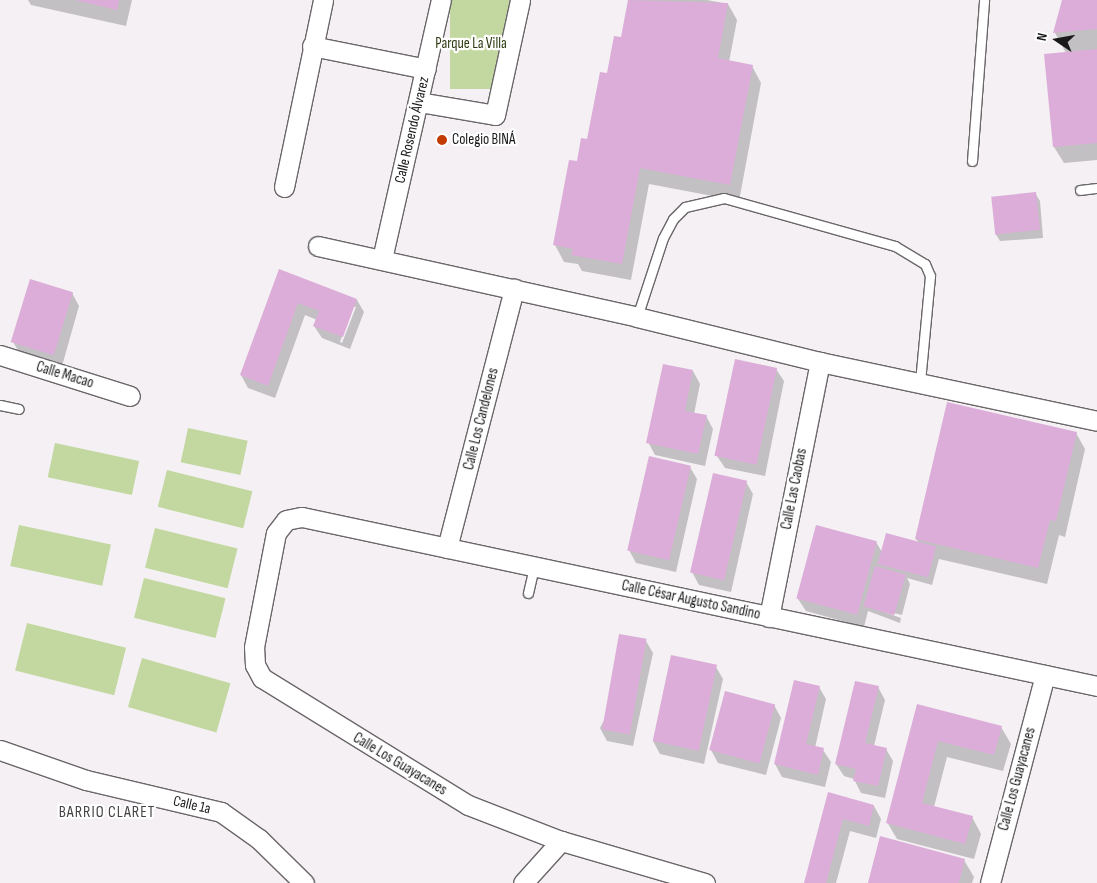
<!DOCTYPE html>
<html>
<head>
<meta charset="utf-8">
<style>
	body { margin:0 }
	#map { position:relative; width:1097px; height:883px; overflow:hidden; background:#f4f0f4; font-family:"Sofia Sans Condensed",sans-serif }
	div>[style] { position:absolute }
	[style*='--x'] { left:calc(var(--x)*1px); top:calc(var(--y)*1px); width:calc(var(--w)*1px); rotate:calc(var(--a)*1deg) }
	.green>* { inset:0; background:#c2d8a0; transform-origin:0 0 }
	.shadow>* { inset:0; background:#0003 }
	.building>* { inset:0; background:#dcadd8; transform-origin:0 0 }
	.roads { filter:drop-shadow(1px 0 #6a6669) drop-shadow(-1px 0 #6a6669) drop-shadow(0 1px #6a6669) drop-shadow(0 -1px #6a6669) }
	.lane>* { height:9px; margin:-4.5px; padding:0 4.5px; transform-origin:4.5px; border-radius:4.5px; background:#fff }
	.street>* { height:19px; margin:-9.5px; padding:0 9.5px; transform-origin:9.5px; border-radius:9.5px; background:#fff }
	.dots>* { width:14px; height:14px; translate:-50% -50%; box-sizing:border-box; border:2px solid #fff; border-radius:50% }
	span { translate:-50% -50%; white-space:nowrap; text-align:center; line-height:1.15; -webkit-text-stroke:4.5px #fff; paint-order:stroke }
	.park-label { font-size:15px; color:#2d3a11 }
	.street-label { font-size:15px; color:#1a191a }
	.poi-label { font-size:15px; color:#1a191a }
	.left { translate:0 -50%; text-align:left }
	.neighbourhood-label { font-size:16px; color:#444144; letter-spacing:1px }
	.north { position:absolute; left:1032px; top:15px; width:50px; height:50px; -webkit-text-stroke:4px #fff; paint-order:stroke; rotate:282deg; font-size:14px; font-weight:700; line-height:20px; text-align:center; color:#1a191a }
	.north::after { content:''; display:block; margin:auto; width:18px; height:22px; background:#1a191a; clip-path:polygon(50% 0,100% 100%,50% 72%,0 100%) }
</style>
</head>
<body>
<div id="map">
	<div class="green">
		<div style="left:450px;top:0;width:61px;height:89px"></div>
		<div style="left:188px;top:428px;width:61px;height:35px;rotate:12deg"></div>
		<div style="left:55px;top:443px;width:86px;height:35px;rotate:12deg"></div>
		<div style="left:167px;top:470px;width:88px;height:38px;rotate:14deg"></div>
		<div style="left:19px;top:525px;width:94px;height:42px;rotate:12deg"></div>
		<div style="left:155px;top:528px;width:85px;height:41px;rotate:14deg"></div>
		<div style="left:144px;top:578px;width:84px;height:41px;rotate:14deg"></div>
		<div style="left:27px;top:623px;width:102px;height:49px;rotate:14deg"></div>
		<div style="left:142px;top:658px;width:92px;height:51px;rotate:16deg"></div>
	</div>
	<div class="shadow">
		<div style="clip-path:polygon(28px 0,132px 0,126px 26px,31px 5px)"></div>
		<div style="clip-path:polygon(630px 0,707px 0,728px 4px,737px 20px,729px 62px,752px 66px,761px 83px,739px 201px,649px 184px,631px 280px,582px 271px,578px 264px,564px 262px,555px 245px,578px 163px,588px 141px,622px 39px)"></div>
		<div style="clip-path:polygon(1063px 0,1097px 0,1097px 160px,1064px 163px,1054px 147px,1066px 53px,1055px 33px)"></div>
		<div style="clip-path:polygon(1035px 193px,1040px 201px,1043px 238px,1000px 241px,995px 233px)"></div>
		<div style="clip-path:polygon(evenodd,280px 271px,357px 300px,364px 312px,350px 349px,322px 338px,314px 326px,317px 320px,305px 315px,275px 398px,248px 388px,241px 375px,280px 271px,353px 307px,356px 307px,342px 343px,340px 342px,353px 307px)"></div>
		<div style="clip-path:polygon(72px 293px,79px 306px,62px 366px,21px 355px,13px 342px)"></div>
		<div style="clip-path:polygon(776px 369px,784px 381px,765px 476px,725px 468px,717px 456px)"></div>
		<div style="clip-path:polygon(693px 371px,700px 384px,694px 414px,706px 416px,713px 429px,705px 466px,655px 455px,648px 442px)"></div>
		<div style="clip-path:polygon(1076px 433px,1085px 449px,1065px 537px,1059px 535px,1047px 584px,939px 559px,932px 585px,907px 578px,910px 584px,902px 615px,870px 607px,901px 618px,900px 623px,868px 611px,864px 627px,806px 611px,798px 599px,876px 542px,882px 552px,919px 543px,916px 539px)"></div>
		<div style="clip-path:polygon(690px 467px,697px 479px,676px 572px,636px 563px,629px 550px)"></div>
		<div style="clip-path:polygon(746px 482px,753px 494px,731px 592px,699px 585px,692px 572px)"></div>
		<div style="clip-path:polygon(646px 641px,653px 653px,633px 746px,607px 741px,600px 728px)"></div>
		<div style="clip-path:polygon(716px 667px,723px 679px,704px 764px,660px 754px,653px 741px)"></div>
		<div style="clip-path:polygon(819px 687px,826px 699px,815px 748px,823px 750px,831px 762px,825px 787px,782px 777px,775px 764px)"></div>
		<div style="clip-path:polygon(878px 687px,885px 700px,874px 746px,886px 749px,893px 761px,885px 798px,861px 793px,854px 779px,844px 776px,836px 764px)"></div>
		<div style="clip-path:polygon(774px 705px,781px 718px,766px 775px,718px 763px,711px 750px)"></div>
		<div style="clip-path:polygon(918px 706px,1001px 727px,1011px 744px,1003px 771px,947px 757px,934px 807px,972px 817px,981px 834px,974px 859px,897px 839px,887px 822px)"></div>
		<div style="clip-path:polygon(829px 794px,874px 806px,881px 819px,876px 838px,850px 831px,836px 883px,805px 883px)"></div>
		<div style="clip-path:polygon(964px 860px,974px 877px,972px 883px,869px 883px)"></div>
	</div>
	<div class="building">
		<div style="clip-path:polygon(75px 0,119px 0,117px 10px)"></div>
		<div style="clip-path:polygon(628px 0,728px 3px,718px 58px,753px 65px,730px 185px,640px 168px,622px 264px,571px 255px,573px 249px,553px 245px,569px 160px,577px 161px,581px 138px,587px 139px,600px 72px,607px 73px,614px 36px,621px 37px)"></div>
		<div style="clip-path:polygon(1062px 0,1097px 0,1097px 29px,1053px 33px)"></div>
		<div style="clip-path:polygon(1097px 49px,1097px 143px,1053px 147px,1044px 54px)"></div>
		<div style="left:1036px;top:192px;width:38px;height:45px;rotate:84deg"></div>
		<div style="clip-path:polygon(279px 269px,357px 299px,343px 337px,313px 326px,319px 311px,298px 303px,268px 386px,240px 375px)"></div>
		<div style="left:30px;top:279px;width:45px;height:66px;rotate:17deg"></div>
		<div style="left:735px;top:359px;width:43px;height:99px;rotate:12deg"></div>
		<div style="clip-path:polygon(663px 364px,693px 370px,685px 411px,707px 415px,698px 454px,646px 443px)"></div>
		<div style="clip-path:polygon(947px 402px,1077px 432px,1056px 521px,1050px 520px,1038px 568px,915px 539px)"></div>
		<div style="left:649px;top:456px;width:43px;height:97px;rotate:13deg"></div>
		<div style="left:713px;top:473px;width:35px;height:102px;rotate:13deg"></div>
		<div style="left:816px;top:525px;width:63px;height:76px;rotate:15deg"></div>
		<div style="left:886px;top:533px;width:52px;height:32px;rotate:15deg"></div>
		<div style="left:875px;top:566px;width:32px;height:42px;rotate:16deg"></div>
		<div style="left:619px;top:634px;width:28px;height:97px;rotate:10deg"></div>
		<div style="left:671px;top:655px;width:47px;height:88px;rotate:12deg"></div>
		<div style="clip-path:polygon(794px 680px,820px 686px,806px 744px,824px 748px,818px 775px,774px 764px)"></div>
		<div style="clip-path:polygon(855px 681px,879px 686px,865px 743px,887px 748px,878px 786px,853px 781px,856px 769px,835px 764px)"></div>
		<div style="left:725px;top:691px;width:52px;height:61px;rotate:15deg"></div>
		<div style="clip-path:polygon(917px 704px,1002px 726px,994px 755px,938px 741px,922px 803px,973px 816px,965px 844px,886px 823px)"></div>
		<div style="clip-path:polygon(828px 792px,874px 805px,869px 826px,843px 819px,826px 883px,804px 883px)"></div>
		<div style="clip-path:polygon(880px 836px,965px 859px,959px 883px,868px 883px)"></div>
	</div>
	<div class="roads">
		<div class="lane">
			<div style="--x:972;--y:161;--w:161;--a:-85.7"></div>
			<div style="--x:1080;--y:190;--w:17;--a:-7"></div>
			<div style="--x:637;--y:317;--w:83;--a:-71.8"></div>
			<div style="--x:663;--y:238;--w:21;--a:-62"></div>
			<div style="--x:673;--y:219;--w:17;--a:-45"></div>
			<div style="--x:685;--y:207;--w:40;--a:-13"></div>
			<div style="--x:724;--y:198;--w:178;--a:15.7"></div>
			<div style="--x:895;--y:246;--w:35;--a:31"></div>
			<div style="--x:925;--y:264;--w:13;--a:67"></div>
			<div style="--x:930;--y:276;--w:106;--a:95.4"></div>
			<div style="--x:0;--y:405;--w:19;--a:12"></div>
			<div style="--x:528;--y:593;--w:28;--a:-77"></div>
		</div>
		<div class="street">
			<div style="--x:312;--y:46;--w:116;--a:11.4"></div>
			<div style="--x:419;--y:102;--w:77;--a:9.7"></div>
			<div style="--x:495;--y:115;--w:118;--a:-77.7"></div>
			<div style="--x:284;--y:187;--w:191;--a:-78.2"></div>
			<div style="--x:318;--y:246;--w:327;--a:12.5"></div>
			<div style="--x:637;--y:317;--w:188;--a:13.8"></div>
			<div style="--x:820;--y:362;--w:283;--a:12"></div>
			<div style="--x:382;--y:259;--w:266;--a:-77.2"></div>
			<div style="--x:0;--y:355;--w:136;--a:17.5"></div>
			<div style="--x:447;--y:548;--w:268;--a:-75.5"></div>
			<div style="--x:769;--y:617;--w:260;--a:-78.7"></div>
			<div style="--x:0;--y:750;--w:91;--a:19.2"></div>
			<div style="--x:86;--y:780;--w:139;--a:13.3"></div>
			<div style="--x:221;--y:812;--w:47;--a:35.4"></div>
			<div style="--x:259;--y:839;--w:63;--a:44.4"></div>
			<div style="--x:523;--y:883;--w:57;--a:-47.9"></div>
			<div style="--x:705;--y:883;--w:150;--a:-163.7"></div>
			<div style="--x:561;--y:841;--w:100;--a:-158.8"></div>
			<div style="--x:468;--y:805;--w:242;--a:-148.3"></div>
			<div style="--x:262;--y:678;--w:15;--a:-118"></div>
			<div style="--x:255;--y:665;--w:18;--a:-93"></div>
			<div style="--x:254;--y:647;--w:116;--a:-79.1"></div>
			<div style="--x:276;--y:533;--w:16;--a:-52"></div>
			<div style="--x:286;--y:520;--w:16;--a:-11"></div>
			<div style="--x:302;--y:517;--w:813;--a:12"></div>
			<div style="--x:990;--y:883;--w:215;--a:-75.2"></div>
		</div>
	</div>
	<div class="dots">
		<div style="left:442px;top:140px;background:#c23b00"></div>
	</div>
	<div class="park-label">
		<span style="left:471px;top:44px">Parque La Villa</span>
	</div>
	<div class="street-label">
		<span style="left:412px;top:130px;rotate:-77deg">Calle Rosendo Álvarez</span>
		<span style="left:65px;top:375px;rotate:17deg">Calle Macao</span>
		<span style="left:481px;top:419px;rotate:-76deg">Calle Los Candelones</span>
		<span style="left:794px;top:489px;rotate:-79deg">Calle Las Caobas</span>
		<span style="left:691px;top:600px;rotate:12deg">Calle César Augusto Sandino</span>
		<span style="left:400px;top:764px;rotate:31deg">Calle Los Guayacanes</span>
		<span style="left:1017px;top:779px;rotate:-75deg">Calle Los Guayacanes</span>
		<span style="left:192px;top:805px;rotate:13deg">Calle 1a</span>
	</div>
	<div class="poi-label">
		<span class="left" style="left:452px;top:140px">Colegio BINÁ</span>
	</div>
	<div class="neighbourhood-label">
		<span style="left:107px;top:813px">BARRIO CLARET</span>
	</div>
	<div class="north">N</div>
</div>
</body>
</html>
